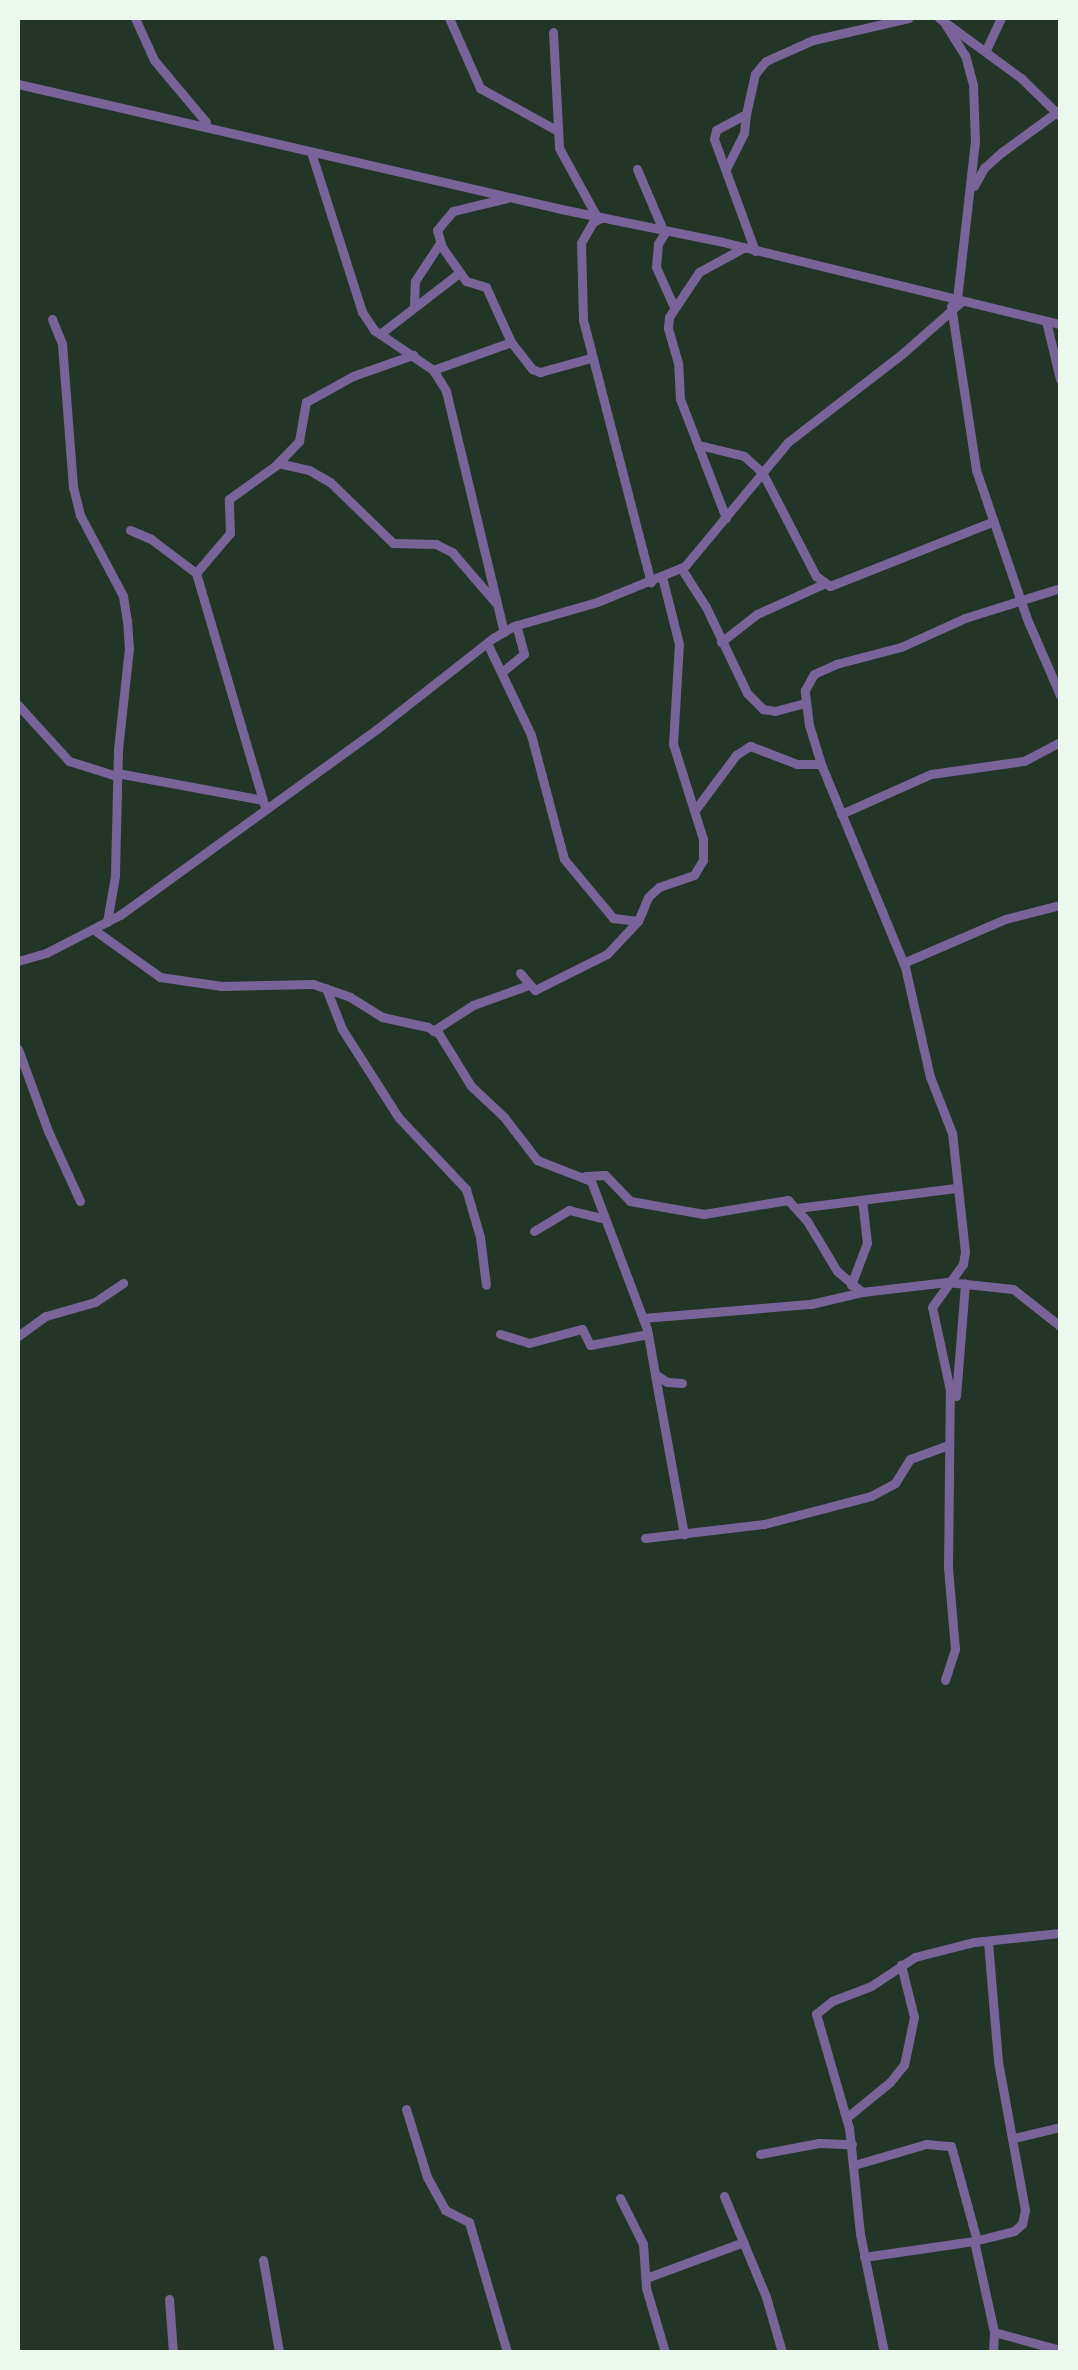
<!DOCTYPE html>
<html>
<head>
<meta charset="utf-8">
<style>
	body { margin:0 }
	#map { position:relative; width:1078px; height:2370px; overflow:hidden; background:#233526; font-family:Barlow,sans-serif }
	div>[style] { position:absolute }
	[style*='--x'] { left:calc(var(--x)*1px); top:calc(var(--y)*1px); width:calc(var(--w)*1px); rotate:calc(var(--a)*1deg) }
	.street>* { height:9px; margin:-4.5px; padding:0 4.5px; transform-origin:4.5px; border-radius:4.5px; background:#796499 }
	span { translate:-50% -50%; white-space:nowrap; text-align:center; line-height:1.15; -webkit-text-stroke:8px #192b1c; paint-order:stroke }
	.frame { position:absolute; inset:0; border:20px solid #ecf7ee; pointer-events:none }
</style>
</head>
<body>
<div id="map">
	<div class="street">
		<div style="--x:135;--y:18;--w:46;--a:65.7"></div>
		<div style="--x:154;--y:60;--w:81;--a:50"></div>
		<div style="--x:449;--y:18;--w:77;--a:66.1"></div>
		<div style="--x:480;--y:88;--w:89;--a:28.9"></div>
		<div style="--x:939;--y:18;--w:102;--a:36.2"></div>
		<div style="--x:1021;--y:78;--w:54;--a:44.3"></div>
		<div style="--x:944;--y:22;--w:39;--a:58"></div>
		<div style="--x:965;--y:55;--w:31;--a:75"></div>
		<div style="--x:973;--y:85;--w:56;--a:88"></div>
		<div style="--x:975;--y:141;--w:160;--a:96.5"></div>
		<div style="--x:553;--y:32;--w:116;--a:87"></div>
		<div style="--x:559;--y:148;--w:79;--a:61.2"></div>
		<div style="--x:986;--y:50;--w:35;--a:-65"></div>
		<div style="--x:18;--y:84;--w:557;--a:12.96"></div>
		<div style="--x:561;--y:209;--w:165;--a:11.5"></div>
		<div style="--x:723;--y:242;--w:347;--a:13.7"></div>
		<div style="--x:311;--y:152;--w:168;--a:72.3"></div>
		<div style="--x:362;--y:312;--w:22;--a:56"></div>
		<div style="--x:374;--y:330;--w:71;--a:34.1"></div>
		<div style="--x:433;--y:370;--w:25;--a:58"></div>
		<div style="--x:446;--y:391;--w:248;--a:76.5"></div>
		<div style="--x:637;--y:169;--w:66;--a:66.9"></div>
		<div style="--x:726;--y:169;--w:40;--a:-63.4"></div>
		<div style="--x:744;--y:133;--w:19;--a:-84"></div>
		<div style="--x:974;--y:186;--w:21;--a:-61"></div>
		<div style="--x:984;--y:168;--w:24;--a:-42"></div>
		<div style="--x:1002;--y:152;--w:69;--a:-36.2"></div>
		<div style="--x:507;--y:198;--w:56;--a:166.5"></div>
		<div style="--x:453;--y:211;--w:25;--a:130"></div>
		<div style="--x:437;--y:230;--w:18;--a:74"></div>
		<div style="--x:442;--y:247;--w:42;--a:54.8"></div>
		<div style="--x:466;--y:281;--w:21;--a:17"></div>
		<div style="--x:486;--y:287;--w:60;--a:65.6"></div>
		<div style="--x:511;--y:342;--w:34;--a:52"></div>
		<div style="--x:532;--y:369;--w:9;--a:21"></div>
		<div style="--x:540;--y:372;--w:53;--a:-15.4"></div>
		<div style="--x:601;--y:218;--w:9;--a:153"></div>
		<div style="--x:593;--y:222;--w:24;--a:120"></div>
		<div style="--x:581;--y:243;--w:77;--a:88.5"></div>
		<div style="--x:583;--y:320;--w:271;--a:75.5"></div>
		<div style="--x:666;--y:231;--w:15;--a:122"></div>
		<div style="--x:658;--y:244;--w:23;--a:95"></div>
		<div style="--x:656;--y:267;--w:44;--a:65.8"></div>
		<div style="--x:755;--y:251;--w:119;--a:-110.1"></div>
		<div style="--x:714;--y:139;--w:9;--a:-77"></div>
		<div style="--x:716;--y:130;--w:34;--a:-28"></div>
		<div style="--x:746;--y:114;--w:41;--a:-77.3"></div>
		<div style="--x:755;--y:74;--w:17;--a:-50"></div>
		<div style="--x:766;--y:61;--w:51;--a:-24.1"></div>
		<div style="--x:813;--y:40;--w:98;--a:-12.9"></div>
		<div style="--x:414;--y:306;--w:25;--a:-88"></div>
		<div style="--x:415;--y:281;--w:45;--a:-56.7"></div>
		<div style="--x:951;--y:306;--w:166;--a:81.3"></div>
		<div style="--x:976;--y:470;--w:157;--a:71.1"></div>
		<div style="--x:1027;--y:619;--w:83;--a:66.5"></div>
		<div style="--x:52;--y:319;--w:27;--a:68"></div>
		<div style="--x:62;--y:344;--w:143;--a:85.6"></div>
		<div style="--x:73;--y:487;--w:29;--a:76"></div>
		<div style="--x:80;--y:515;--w:92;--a:62"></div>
		<div style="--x:123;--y:596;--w:24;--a:81"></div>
		<div style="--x:127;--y:620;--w:28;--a:86"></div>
		<div style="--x:129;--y:648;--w:103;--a:96.2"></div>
		<div style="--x:118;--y:750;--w:126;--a:91.4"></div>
		<div style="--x:115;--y:876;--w:47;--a:99.9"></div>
		<div style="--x:1046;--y:321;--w:60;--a:76.4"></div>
		<div style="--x:380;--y:334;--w:100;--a:-37.7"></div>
		<div style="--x:433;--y:370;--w:83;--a:-19.7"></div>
		<div style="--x:699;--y:445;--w:46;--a:13.7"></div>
		<div style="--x:744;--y:456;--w:24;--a:42"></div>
		<div style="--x:762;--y:472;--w:117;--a:62.6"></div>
		<div style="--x:816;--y:576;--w:17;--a:36"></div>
		<div style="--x:830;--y:586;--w:176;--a:-21.6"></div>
		<div style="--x:278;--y:463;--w:32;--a:13"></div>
		<div style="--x:309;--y:470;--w:24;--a:30"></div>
		<div style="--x:330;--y:482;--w:88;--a:44.1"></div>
		<div style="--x:393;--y:543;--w:43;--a:1.3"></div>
		<div style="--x:436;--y:544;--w:18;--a:27"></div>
		<div style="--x:452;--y:552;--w:66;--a:49.3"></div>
		<div style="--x:726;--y:518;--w:128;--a:-111.1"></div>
		<div style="--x:680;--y:399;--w:36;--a:-93"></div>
		<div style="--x:678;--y:363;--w:37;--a:-106"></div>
		<div style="--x:668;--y:327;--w:10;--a:-84"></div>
		<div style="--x:669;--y:317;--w:54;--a:-56.3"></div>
		<div style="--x:699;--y:272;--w:50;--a:-28.6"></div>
		<div style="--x:130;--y:530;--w:23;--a:23"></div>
		<div style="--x:151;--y:539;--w:56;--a:37.1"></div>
		<div style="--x:196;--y:573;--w:245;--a:73.6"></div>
		<div style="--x:681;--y:568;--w:46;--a:57.3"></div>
		<div style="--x:706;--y:607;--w:95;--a:64.5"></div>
		<div style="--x:747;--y:693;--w:23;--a:45"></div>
		<div style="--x:763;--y:709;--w:12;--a:9"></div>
		<div style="--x:775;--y:711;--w:31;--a:-15"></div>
		<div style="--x:196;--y:573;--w:52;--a:-49.6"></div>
		<div style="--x:230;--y:533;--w:34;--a:-92"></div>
		<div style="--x:229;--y:499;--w:57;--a:-35.7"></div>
		<div style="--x:275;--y:466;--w:35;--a:-46"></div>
		<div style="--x:299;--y:441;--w:40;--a:-80"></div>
		<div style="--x:306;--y:402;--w:54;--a:-29"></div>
		<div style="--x:353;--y:376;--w:64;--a:-19.3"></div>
		<div style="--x:721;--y:642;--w:46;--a:-37.9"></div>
		<div style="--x:757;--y:614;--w:72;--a:-24.4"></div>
		<div style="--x:487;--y:643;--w:102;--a:64.4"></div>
		<div style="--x:531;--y:735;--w:128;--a:75.1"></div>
		<div style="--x:564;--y:859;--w:77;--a:50.3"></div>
		<div style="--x:613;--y:918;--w:25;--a:7"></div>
		<div style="--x:503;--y:671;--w:27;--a:-39"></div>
		<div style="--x:524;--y:654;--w:30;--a:-105"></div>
		<div style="--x:18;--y:705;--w:76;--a:47.7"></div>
		<div style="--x:69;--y:761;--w:50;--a:17.4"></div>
		<div style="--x:117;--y:773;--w:147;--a:10.5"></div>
		<div style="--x:695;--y:810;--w:69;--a:-53.3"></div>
		<div style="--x:736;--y:755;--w:17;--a:-33"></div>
		<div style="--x:750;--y:746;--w:50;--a:21"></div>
		<div style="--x:797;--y:764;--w:24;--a:0"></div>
		<div style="--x:841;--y:814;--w:98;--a:-24"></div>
		<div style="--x:931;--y:774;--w:94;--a:-8"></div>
		<div style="--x:1024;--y:761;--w:41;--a:-27.8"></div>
		<div style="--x:93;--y:929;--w:82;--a:35.6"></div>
		<div style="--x:160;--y:977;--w:62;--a:8.4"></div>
		<div style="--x:221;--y:986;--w:92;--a:-1.2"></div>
		<div style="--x:313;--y:984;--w:39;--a:19"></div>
		<div style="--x:350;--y:997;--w:38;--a:32"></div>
		<div style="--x:382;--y:1017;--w:47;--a:12.3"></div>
		<div style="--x:428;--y:1027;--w:13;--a:32"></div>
		<div style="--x:439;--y:1034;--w:61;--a:58.4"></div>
		<div style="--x:471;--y:1086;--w:45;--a:43.2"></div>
		<div style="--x:504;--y:1117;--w:54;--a:52.5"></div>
		<div style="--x:537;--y:1160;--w:58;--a:21.3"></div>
		<div style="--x:591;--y:1181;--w:158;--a:69.3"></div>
		<div style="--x:647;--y:1329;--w:46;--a:79.9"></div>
		<div style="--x:655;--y:1374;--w:14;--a:34"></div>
		<div style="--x:667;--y:1382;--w:15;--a:4"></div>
		<div style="--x:18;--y:961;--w:29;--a:-16"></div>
		<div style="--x:46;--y:953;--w:83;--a:-27.2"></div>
		<div style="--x:120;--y:915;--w:317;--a:-35.9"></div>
		<div style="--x:377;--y:729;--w:147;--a:-38.1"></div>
		<div style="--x:493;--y:638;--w:24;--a:-30"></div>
		<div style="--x:514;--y:626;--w:86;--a:-16.1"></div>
		<div style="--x:597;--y:602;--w:95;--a:-22.2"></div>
		<div style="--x:685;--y:566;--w:161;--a:-50.3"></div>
		<div style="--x:788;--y:442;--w:145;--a:-37.7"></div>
		<div style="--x:903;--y:353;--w:79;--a:-41.4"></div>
		<div style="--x:903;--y:963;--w:111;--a:-23.3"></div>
		<div style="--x:1005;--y:919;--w:57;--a:-14.3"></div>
		<div style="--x:520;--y:973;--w:23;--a:49"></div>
		<div style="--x:535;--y:990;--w:80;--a:-26.6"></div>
		<div style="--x:607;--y:954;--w:45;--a:-46.8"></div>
		<div style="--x:638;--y:921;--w:26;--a:-67"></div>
		<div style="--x:648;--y:897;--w:15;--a:-42"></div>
		<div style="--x:659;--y:887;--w:37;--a:-19"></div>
		<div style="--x:694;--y:875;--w:17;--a:-59"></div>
		<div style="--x:703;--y:860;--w:21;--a:-90"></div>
		<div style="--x:703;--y:839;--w:100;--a:-107.5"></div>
		<div style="--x:673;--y:744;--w:100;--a:-86.6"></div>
		<div style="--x:679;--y:644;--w:69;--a:-104.2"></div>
		<div style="--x:326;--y:988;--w:44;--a:68.7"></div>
		<div style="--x:342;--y:1029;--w:106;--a:57.4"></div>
		<div style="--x:399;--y:1118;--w:98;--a:46.7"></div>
		<div style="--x:466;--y:1189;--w:50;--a:73.7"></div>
		<div style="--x:480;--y:1237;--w:48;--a:82.9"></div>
		<div style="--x:433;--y:1031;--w:48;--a:-33"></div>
		<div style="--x:473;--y:1005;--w:59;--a:-19.7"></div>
		<div style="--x:18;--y:1049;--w:87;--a:69.9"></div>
		<div style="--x:48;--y:1131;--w:77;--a:65.4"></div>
		<div style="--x:585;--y:1176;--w:20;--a:-3"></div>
		<div style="--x:605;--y:1175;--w:36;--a:46"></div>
		<div style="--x:630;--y:1201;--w:75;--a:10"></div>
		<div style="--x:704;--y:1214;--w:85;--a:-9.5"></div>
		<div style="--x:788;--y:1200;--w:28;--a:48"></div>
		<div style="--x:807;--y:1221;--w:58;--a:59"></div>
		<div style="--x:837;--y:1271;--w:33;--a:40"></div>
		<div style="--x:797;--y:1208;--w:160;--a:-7.2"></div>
		<div style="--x:534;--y:1231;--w:41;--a:-31"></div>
		<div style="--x:569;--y:1210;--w:37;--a:14"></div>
		<div style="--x:851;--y:1285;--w:45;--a:-69.1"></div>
		<div style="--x:867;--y:1243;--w:43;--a:-96.6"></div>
		<div style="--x:643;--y:1318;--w:169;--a:-4.8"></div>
		<div style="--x:811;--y:1304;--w:52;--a:-13.2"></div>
		<div style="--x:862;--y:1292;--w:86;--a:-6.7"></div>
		<div style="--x:947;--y:1282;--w:66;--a:6.1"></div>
		<div style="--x:1013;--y:1289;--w:60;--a:38.2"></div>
		<div style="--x:500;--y:1334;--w:30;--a:17"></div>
		<div style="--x:529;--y:1343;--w:55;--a:-14.8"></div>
		<div style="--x:582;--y:1329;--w:18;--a:63"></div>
		<div style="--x:590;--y:1345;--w:59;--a:-10.7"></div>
		<div style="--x:18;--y:1336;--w:34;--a:-36"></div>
		<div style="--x:46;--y:1316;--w:51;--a:-15.9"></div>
		<div style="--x:95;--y:1302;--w:34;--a:-34"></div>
		<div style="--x:655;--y:1375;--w:162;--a:79.7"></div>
		<div style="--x:956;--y:1396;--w:113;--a:-85.4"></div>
		<div style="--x:645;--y:1538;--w:120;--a:-6.7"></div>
		<div style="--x:764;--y:1524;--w:111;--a:-14.7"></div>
		<div style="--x:871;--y:1496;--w:27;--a:-28"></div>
		<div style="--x:895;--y:1483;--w:28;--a:-58"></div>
		<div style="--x:910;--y:1459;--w:40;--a:-20.2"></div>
		<div style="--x:945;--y:1680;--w:33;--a:-72"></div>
		<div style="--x:955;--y:1649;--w:81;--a:-94.9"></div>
		<div style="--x:948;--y:1568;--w:178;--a:-89.4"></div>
		<div style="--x:950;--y:1390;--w:85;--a:-102.2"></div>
		<div style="--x:932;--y:1307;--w:53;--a:-54.2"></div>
		<div style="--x:963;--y:1264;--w:12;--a:-81"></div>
		<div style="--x:965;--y:1252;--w:120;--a:-96.2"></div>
		<div style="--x:952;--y:1133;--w:60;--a:-111.4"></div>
		<div style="--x:930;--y:1077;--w:113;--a:-102.8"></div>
		<div style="--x:905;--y:967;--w:217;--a:-112.5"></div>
		<div style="--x:822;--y:767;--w:44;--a:-107.2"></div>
		<div style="--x:809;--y:725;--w:35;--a:-97"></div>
		<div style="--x:805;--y:690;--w:18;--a:-61"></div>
		<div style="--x:814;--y:674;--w:24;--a:-24"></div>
		<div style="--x:836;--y:664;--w:67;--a:-14.7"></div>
		<div style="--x:901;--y:647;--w:70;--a:-24.4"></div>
		<div style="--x:965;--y:618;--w:100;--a:-17.5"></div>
		<div style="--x:406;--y:2109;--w:71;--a:72.8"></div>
		<div style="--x:427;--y:2177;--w:38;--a:61"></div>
		<div style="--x:445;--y:2210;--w:27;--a:27"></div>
		<div style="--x:469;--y:2222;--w:135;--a:73.7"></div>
		<div style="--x:846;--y:2118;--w:57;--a:-39.3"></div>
		<div style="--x:890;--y:2082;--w:22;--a:-51"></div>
		<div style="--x:904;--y:2065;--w:49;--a:-78.2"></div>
		<div style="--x:914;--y:2017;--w:54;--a:-104"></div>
		<div style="--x:1014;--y:2138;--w:47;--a:-13.4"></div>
		<div style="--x:760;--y:2154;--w:60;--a:-10.6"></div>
		<div style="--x:819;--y:2143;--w:33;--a:2"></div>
		<div style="--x:854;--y:2165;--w:75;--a:-16.3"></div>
		<div style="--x:926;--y:2144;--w:25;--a:5"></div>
		<div style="--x:951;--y:2146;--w:98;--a:74.7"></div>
		<div style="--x:724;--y:2196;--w:109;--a:67.4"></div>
		<div style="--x:766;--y:2297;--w:57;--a:73.8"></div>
		<div style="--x:620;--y:2198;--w:51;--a:63.4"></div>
		<div style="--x:643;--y:2244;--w:44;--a:86.1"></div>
		<div style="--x:646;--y:2288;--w:67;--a:73.5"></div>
		<div style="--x:974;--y:2241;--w:93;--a:77.6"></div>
		<div style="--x:994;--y:2332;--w:68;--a:15.3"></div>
		<div style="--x:864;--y:2257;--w:111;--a:-8.3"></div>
		<div style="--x:974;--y:2241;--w:41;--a:-14"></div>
		<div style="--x:1014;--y:2231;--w:11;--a:-41"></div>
		<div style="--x:1022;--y:2224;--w:14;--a:-78"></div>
		<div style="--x:1025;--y:2210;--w:151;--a:-100.3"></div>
		<div style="--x:998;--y:2061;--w:120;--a:-94.8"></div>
		<div style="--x:263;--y:2260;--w:93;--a:80.1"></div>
		<div style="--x:646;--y:2278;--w:104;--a:-20.2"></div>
		<div style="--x:169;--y:2299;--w:53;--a:85.7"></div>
		<div style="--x:884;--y:2352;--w:120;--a:-101.5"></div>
		<div style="--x:860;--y:2234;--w:107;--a:-95.9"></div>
		<div style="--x:849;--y:2128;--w:119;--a:-106.1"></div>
		<div style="--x:816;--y:2014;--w:21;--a:-39"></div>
		<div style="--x:832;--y:2001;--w:42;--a:-21"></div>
		<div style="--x:871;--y:1986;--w:53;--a:-33.4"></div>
		<div style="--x:915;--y:1957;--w:61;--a:-14.3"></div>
		<div style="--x:974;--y:1942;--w:86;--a:-6"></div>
		<div style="--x:993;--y:2352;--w:20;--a:-87"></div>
	</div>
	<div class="frame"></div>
</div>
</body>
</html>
